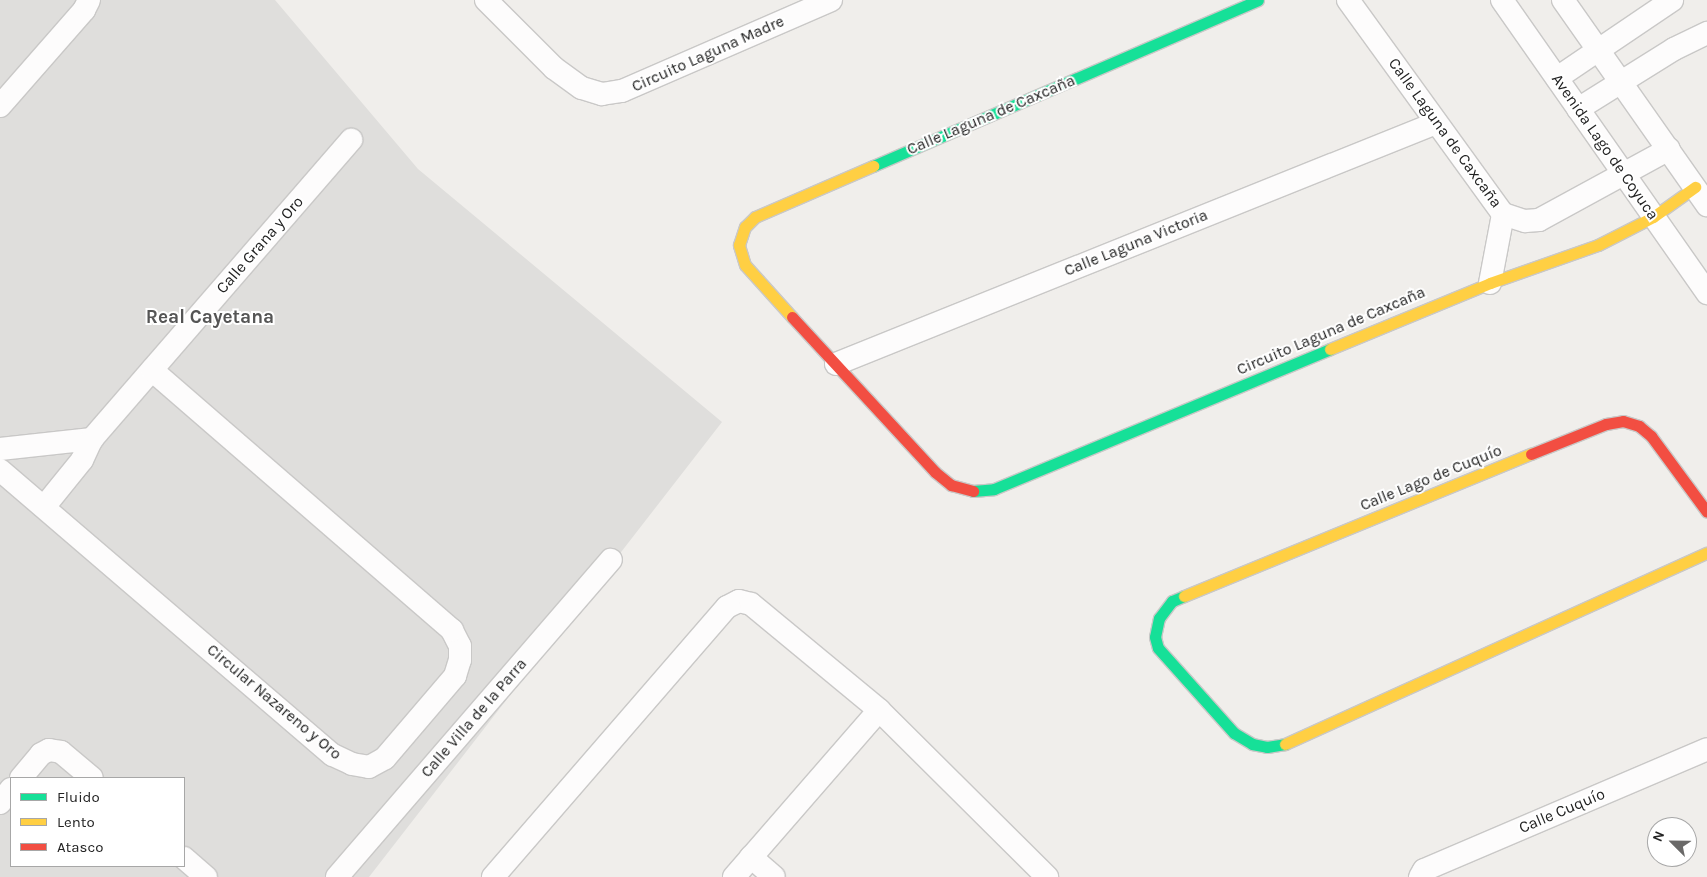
<!DOCTYPE html>
<html>
<head>
<meta charset="utf-8">
<style>
	body { margin:0 }
	#map { position:relative; width:1707px; height:877px; overflow:hidden; background:#f0eeeb; font-family:Karla,sans-serif }
	div>[style] { position:absolute }
	[style*='--x'] { left:calc(var(--x)*1px); top:calc(var(--y)*1px); width:calc(var(--w)*1px); rotate:calc(var(--a)*1deg) }
	.residential>* { inset:0; background:#dfdedc }
	.roads { filter:drop-shadow(1px 0 #c9c8c7) drop-shadow(-1px 0 #c9c8c7) drop-shadow(0 1px #c9c8c7) drop-shadow(0 -1px #c9c8c7) }
	.street>* { height:22px; margin:-11px; padding:0 11px; transform-origin:11px; border-radius:11px; background:#fdfcfc }
	.fast>* { height:11px; margin:-5.5px; padding:0 5.5px; transform-origin:5.5px; border-radius:5.5px; background:#16e098 }
	.slow>* { height:11px; margin:-5.5px; padding:0 5.5px; transform-origin:5.5px; border-radius:5.5px; background:#ffcf43 }
	.jam>* { height:11px; margin:-5.5px; padding:0 5.5px; transform-origin:5.5px; border-radius:5.5px; background:#f24e42 }
	span { translate:-50% -50%; white-space:nowrap; text-align:center; line-height:1.15; -webkit-text-stroke:4px #fff; paint-order:stroke }
	.street-label { font-size:16px; color:#222 }
	.quarter-label { font-size:19px; color:#555; font-weight:700 }
	.legend { position:absolute; left:10px; top:777px; width:175px; height:90px; box-sizing:border-box; background:#fff; border:1px solid #a7a7a7; margin:0; padding:6px 9px; list-style:none; font-size:15px; color:#222 }
	.legend li { display:flex; align-items:center; gap:10px; height:25px }
	.legend b { width:25px; border:1px solid #a7a7a7 }
	.north { position:absolute; left:1647px; top:817px; width:50px; height:50px; box-sizing:border-box; background:#fff; border:1px solid #a7a7a7; border-radius:50%; rotate:293deg; font-size:14px; font-weight:700; line-height:20px; text-align:center; color:#222 }
	.north::after { content:''; display:block; margin:auto; width:18px; height:22px; background:#6a6968; clip-path:polygon(50% 0,100% 100%,50% 72%,0 100%) }
</style>
</head>
<body>
<div id="map">
	<div class="residential">
		<div style="clip-path:polygon(evenodd,0 0,275px 0,418px 169px,722px 422px,369px 877px,0 877px,0 0,11px 778px,184px 778px,184px 866px,11px 866px,11px 778px)"></div>
	</div>
	<div class="roads">
		<div class="street">
			<div style="--x:486;--y:0;--w:96;--a:45"></div>
			<div style="--x:554;--y:68;--w:34;--a:36"></div>
			<div style="--x:582;--y:88;--w:21;--a:17"></div>
			<div style="--x:602;--y:94;--w:20;--a:-9"></div>
			<div style="--x:622;--y:91;--w:228;--a:-23.5"></div>
			<div style="--x:1348;--y:0;--w:264;--a:54.1"></div>
			<div style="--x:1503;--y:214;--w:23;--a:18"></div>
			<div style="--x:1525;--y:221;--w:14;--a:-4"></div>
			<div style="--x:1539;--y:220;--w:148;--a:-28.6"></div>
			<div style="--x:1502;--y:0;--w:358;--a:55"></div>
			<div style="--x:1563;--y:0;--w:251;--a:54.9"></div>
			<div style="--x:1557;--y:78;--w:139;--a:-34.1"></div>
			<div style="--x:0;--y:106;--w:128;--a:-48.8"></div>
			<div style="--x:84;--y:10;--w:11;--a:-63"></div>
			<div style="--x:1578;--y:109;--w:113;--a:-32"></div>
			<div style="--x:1674;--y:49;--w:37;--a:-26"></div>
			<div style="--x:1490;--y:283;--w:70;--a:-79.3"></div>
			<div style="--x:836;--y:364;--w:647;--a:-21.88"></div>
			<div style="--x:0;--y:449;--w:93;--a:-6.2"></div>
			<div style="--x:92;--y:439;--w:396;--a:-49.1"></div>
			<div style="--x:0;--y:470;--w:438;--a:40.6"></div>
			<div style="--x:333;--y:755;--w:21;--a:25"></div>
			<div style="--x:352;--y:764;--w:17;--a:10"></div>
			<div style="--x:369;--y:767;--w:18;--a:-29"></div>
			<div style="--x:385;--y:758;--w:108;--a:-49.5"></div>
			<div style="--x:455;--y:676;--w:17;--a:-73"></div>
			<div style="--x:460;--y:660;--w:14;--a:-90"></div>
			<div style="--x:460;--y:646;--w:18;--a:-117"></div>
			<div style="--x:452;--y:630;--w:397;--a:-139.1"></div>
			<div style="--x:44;--y:507;--w:60;--a:-51"></div>
			<div style="--x:82;--y:460;--w:23;--a:-65"></div>
			<div style="--x:21;--y:778;--w:31;--a:-50"></div>
			<div style="--x:41;--y:754;--w:9;--a:-27"></div>
			<div style="--x:49;--y:750;--w:12;--a:9"></div>
			<div style="--x:61;--y:752;--w:40;--a:40"></div>
			<div style="--x:0;--y:803;--w:18;--a:-52"></div>
			<div style="--x:751;--y:857;--w:30;--a:41"></div>
			<div style="--x:184;--y:858;--w:29;--a:41"></div>
			<div style="--x:337;--y:877;--w:419;--a:-49.2"></div>
			<div style="--x:493;--y:877;--w:357;--a:-49.1"></div>
			<div style="--x:727;--y:607;--w:13;--a:-27"></div>
			<div style="--x:739;--y:601;--w:12;--a:14"></div>
			<div style="--x:751;--y:604;--w:166;--a:39.6"></div>
			<div style="--x:879;--y:710;--w:237;--a:44.8"></div>
			<div style="--x:734;--y:877;--w:221;--a:-49"></div>
			<div style="--x:1420;--y:877;--w:8;--a:-60"></div>
			<div style="--x:1424;--y:870;--w:308;--a:-23.1"></div>
		</div>
		<div class="fast">
			<div style="--x:873;--y:166;--w:419;--a:-23.3"></div>
			<div style="--x:973;--y:491;--w:21;--a:-5"></div>
			<div style="--x:994;--y:489;--w:364;--a:-22.6"></div>
			<div style="--x:1184;--y:596;--w:13;--a:157"></div>
			<div style="--x:1172;--y:601;--w:21;--a:127"></div>
			<div style="--x:1159;--y:618;--w:19;--a:102"></div>
			<div style="--x:1155;--y:637;--w:11;--a:75"></div>
			<div style="--x:1158;--y:648;--w:114;--a:48.2"></div>
			<div style="--x:1234;--y:733;--w:21;--a:31"></div>
			<div style="--x:1252;--y:744;--w:15;--a:11"></div>
			<div style="--x:1267;--y:747;--w:18;--a:-9"></div>
		</div>
		<div class="slow">
			<div style="--x:792;--y:317;--w:70;--a:-132.1"></div>
			<div style="--x:745;--y:265;--w:21;--a:-107"></div>
			<div style="--x:739;--y:245;--w:19;--a:-72"></div>
			<div style="--x:745;--y:227;--w:14;--a:-45"></div>
			<div style="--x:755;--y:217;--w:129;--a:-23.4"></div>
			<div style="--x:1330;--y:349;--w:173;--a:-22.4"></div>
			<div style="--x:1490;--y:283;--w:114;--a:-19.4"></div>
			<div style="--x:1598;--y:245;--w:62;--a:-27"></div>
			<div style="--x:1653;--y:217;--w:52;--a:-35.5"></div>
			<div style="--x:1184;--y:596;--w:375;--a:-22.3"></div>
			<div style="--x:1285;--y:744;--w:463;--a:-24.4"></div>
		</div>
		<div class="jam">
			<div style="--x:792;--y:317;--w:211;--a:47.3"></div>
			<div style="--x:935;--y:472;--w:21;--a:39"></div>
			<div style="--x:951;--y:485;--w:23;--a:15"></div>
			<div style="--x:1531;--y:454;--w:81;--a:-21.8"></div>
			<div style="--x:1606;--y:424;--w:17;--a:-10"></div>
			<div style="--x:1623;--y:421;--w:17;--a:17"></div>
			<div style="--x:1639;--y:426;--w:16;--a:40"></div>
			<div style="--x:1651;--y:436;--w:94;--a:53.6"></div>
		</div>
	</div>
	<div class="street-label">
		<span style="left:708px;top:54px;rotate:-24deg">Circuito Laguna Madre</span>
		<span style="left:991px;top:115px;rotate:-23deg">Calle Laguna de Caxcaña</span>
		<span style="left:1445px;top:133px;rotate:54deg">Calle Laguna de Caxcaña</span>
		<span style="left:1605px;top:147px;rotate:55deg">Avenida Lago de Coyuca</span>
		<span style="left:1136px;top:243px;rotate:-22deg">Calle Laguna Victoria</span>
		<span style="left:260px;top:245px;rotate:-49deg">Calle Grana y Oro</span>
		<span style="left:1331px;top:331px;rotate:-23deg">Circuito Laguna de Caxcaña</span>
		<span style="left:1431px;top:478px;rotate:-22deg">Calle Lago de Cuquío</span>
		<span style="left:274px;top:702px;rotate:40deg">Circular Nazareno y Oro</span>
		<span style="left:474px;top:718px;rotate:-49deg">Calle Villa de la Parra</span>
		<span style="left:1562px;top:811px;rotate:-23deg">Calle Cuquío</span>
	</div>
	<div class="quarter-label">
		<span style="left:210px;top:318px">Real Cayetana</span>
	</div>
	<ul class="legend">
	<li><b style="height:6px;background:#16e098"></b>Fluido</li>
	<li><b style="height:6px;background:#ffcf43"></b>Lento</li>
	<li><b style="height:6px;background:#f24e42"></b>Atasco</li>
	</ul>
	<div class="north">N</div>
</div>
</body>
</html>
